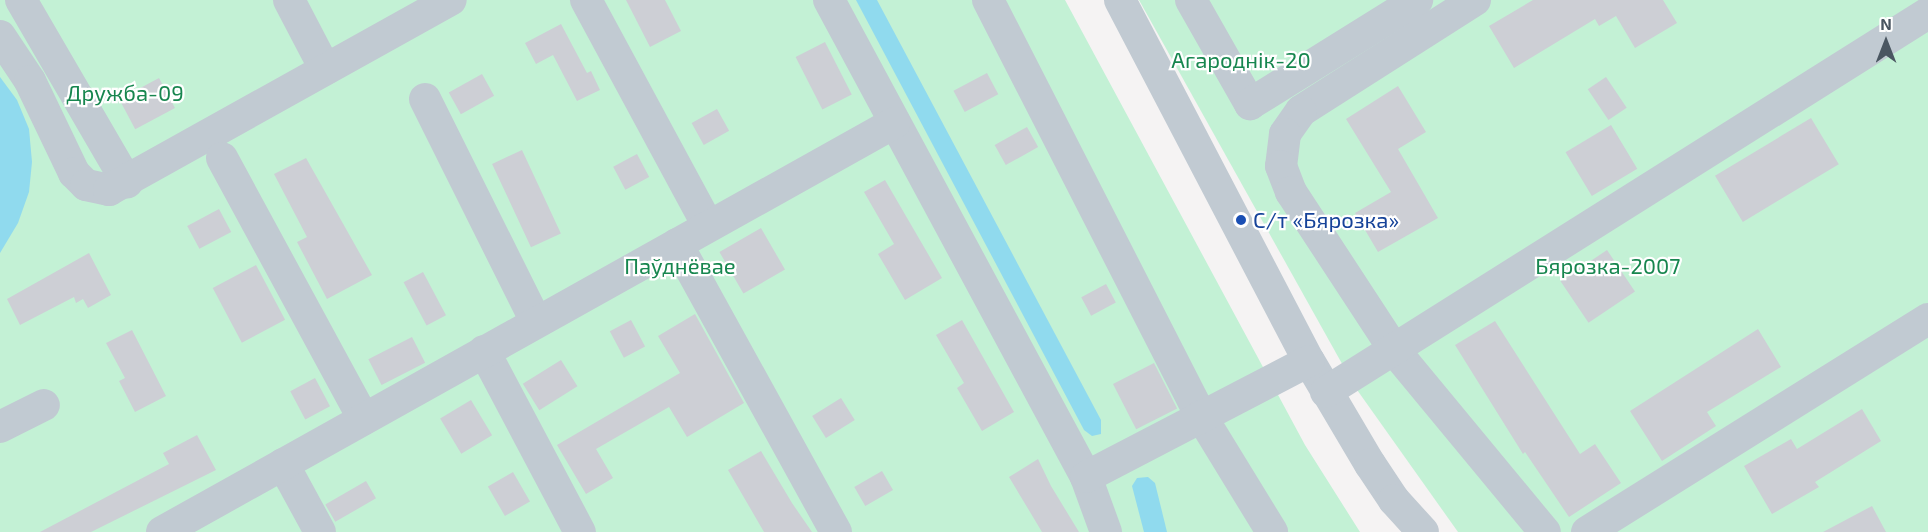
<!DOCTYPE html>
<html>
<head>
<meta charset="utf-8">
<style>
	body { margin:0 }
	#map { position:relative; width:1928px; height:532px; overflow:hidden; background:#f5f3f3; font-family:"Exo 2",sans-serif }
	div>[style] { position:absolute }
	[style*='--x'] { left:calc(var(--x)*1px); top:calc(var(--y)*1px); width:calc(var(--w)*1px); rotate:calc(var(--a)*1deg) }
	.green>* { inset:0; background:#c3f1d5 }
	.water>* { inset:0; background:#90daee }
	.building>* { inset:0; background:#cdcfd5; transform-origin:0 0 }
	.minor>* { height:32px; margin:-16px; padding:0 16px; transform-origin:16px; border-radius:16px; background:#c1cad2 }
	.dots>* { width:16px; height:16px; translate:-50% -50%; box-sizing:border-box; border:3px solid #fff; border-radius:50% }
	span { translate:-50% -50%; white-space:nowrap; text-align:center; line-height:1.15; -webkit-text-stroke:4.5px #fff; paint-order:stroke }
	.park-label { font-size:22px; color:#17864f }
	.transit-label { font-size:22px; color:#164399 }
	.left { translate:0 -50%; text-align:left }
	.north { position:absolute; left:1856px; top:12px; width:60px; height:60px; -webkit-text-stroke:4px #fff; paint-order:stroke; rotate:0deg; font-size:16px; font-weight:700; line-height:24px; text-align:center; color:#4a5661 }
	.north::after { content:''; display:block; margin:auto; width:21px; height:27px; background:#4a5661; clip-path:polygon(50% 0,100% 100%,50% 72%,0 100%) }
</style>
</head>
<body>
<div id="map">
	<div class="green">
		<div style="clip-path:polygon(0 0,1065px 0,1305px 445px,1360px 532px,0 532px)"></div>
		<div style="clip-path:polygon(1139px 0,1928px 0,1928px 532px,1458px 532px,1355px 387px)"></div>
	</div>
	<div class="water">
		<div style="clip-path:polygon(856px 0,877px 0,1101px 420px,1101px 434px,1092px 436px,1084px 430px)"></div>
		<div style="clip-path:polygon(0 77px,17px 100px,29px 129px,32px 162px,29px 192px,18px 223px,0 253px)"></div>
		<div style="clip-path:polygon(1148px 477px,1155px 483px,1167px 532px,1144px 532px,1132px 486px,1137px 478px)"></div>
	</div>
	<div class="building">
		<div style="clip-path:polygon(626px 0,665px 0,681px 31px,650px 47px)"></div>
		<div style="clip-path:polygon(1533px 0,1663px 0,1677px 23px,1635px 48px,1616px 16px,1599px 26px,1595px 19px,1514px 68px,1489px 26px)"></div>
		<div style="clip-path:polygon(561px 24px,587px 73px,591px 71px,600px 90px,577px 101px,553px 55px,536px 64px,525px 43px)"></div>
		<div style="left:825px;top:42px;width:59px;height:33px;rotate:63deg"></div>
		<div style="left:987px;top:73px;width:24px;height:38px;rotate:62deg"></div>
		<div style="left:482px;top:74px;width:25px;height:38px;rotate:61deg"></div>
		<div style="left:1606px;top:77px;width:37px;height:22px;rotate:56deg"></div>
		<div style="left:159px;top:78px;width:34px;height:45px;rotate:62deg"></div>
		<div style="clip-path:polygon(1398px 86px,1426px 132px,1398px 149px,1438px 218px,1378px 252px,1355px 213px,1391px 192px,1346px 119px)"></div>
		<div style="left:717px;top:109px;width:25px;height:29px;rotate:61deg"></div>
		<div style="left:1811px;top:118px;width:54px;height:112px;rotate:59deg"></div>
		<div style="left:1611px;top:125px;width:51px;height:53px;rotate:59deg"></div>
		<div style="left:1027px;top:127px;width:23px;height:37px;rotate:61deg"></div>
		<div style="left:522px;top:150px;width:92px;height:33px;rotate:65deg"></div>
		<div style="left:637px;top:154px;width:26px;height:27px;rotate:62deg"></div>
		<div style="clip-path:polygon(306px 158px,372px 275px,327px 299px,297px 242px,307px 237px,274px 174px)"></div>
		<div style="clip-path:polygon(885px 180px,942px 278px,905px 300px,878px 254px,894px 244px,864px 192px)"></div>
		<div style="left:219px;top:209px;width:26px;height:36px;rotate:62deg"></div>
		<div style="left:761px;top:228px;width:48px;height:48px;rotate:60deg"></div>
		<div style="left:1607px;top:250px;width:50px;height:56px;rotate:56deg"></div>
		<div style="clip-path:polygon(89px 253px,111px 295px,88px 308px,83px 299px,76px 303px,74px 297px,20px 325px,7px 299px)"></div>
		<div style="left:256px;top:265px;width:62px;height:49px;rotate:62deg"></div>
		<div style="left:423px;top:272px;width:49px;height:22px;rotate:62deg"></div>
		<div style="left:1106px;top:284px;width:21px;height:28px;rotate:62deg"></div>
		<div style="clip-path:polygon(695px 314px,744px 403px,687px 437px,669px 407px,596px 449px,613px 478px,586px 494px,557px 445px,680px 373px,658px 336px)"></div>
		<div style="left:631px;top:320px;width:30px;height:24px;rotate:62deg"></div>
		<div style="clip-path:polygon(962px 320px,1014px 412px,982px 431px,957px 388px,964px 383px,936px 335px)"></div>
		<div style="clip-path:polygon(1495px 321px,1580px 454px,1595px 444px,1621px 483px,1569px 517px,1525px 452px,1523px 454px,1455px 345px)"></div>
		<div style="clip-path:polygon(1758px 329px,1781px 367px,1707px 412px,1716px 426px,1662px 461px,1630px 411px)"></div>
		<div style="clip-path:polygon(132px 330px,166px 396px,135px 412px,119px 381px,125px 378px,106px 343px)"></div>
		<div style="left:412px;top:337px;width:29px;height:49px;rotate:63deg"></div>
		<div style="left:561px;top:360px;width:31px;height:45px;rotate:58deg"></div>
		<div style="left:1154px;top:363px;width:51px;height:46px;rotate:63deg"></div>
		<div style="left:315px;top:378px;width:32px;height:28px;rotate:62deg"></div>
		<div style="left:841px;top:398px;width:26px;height:34px;rotate:58deg"></div>
		<div style="left:471px;top:400px;width:41px;height:36px;rotate:59deg"></div>
		<div style="clip-path:polygon(1862px 409px,1881px 441px,1815px 482px,1819px 487px,1772px 514px,1744px 466px,1791px 439px,1797px 449px)"></div>
		<div style="clip-path:polygon(197px 435px,216px 470px,91px 532px,40px 532px,169px 464px,163px 453px)"></div>
		<div style="clip-path:polygon(761px 451px,792px 503px,812px 532px,764px 532px,728px 470px)"></div>
		<div style="clip-path:polygon(1038px 459px,1051px 486px,1079px 532px,1042px 532px,1009px 477px)"></div>
		<div style="left:882px;top:471px;width:22px;height:32px;rotate:60deg"></div>
		<div style="left:513px;top:472px;width:34px;height:29px;rotate:60deg"></div>
		<div style="left:366px;top:481px;width:20px;height:47px;rotate:60deg"></div>
		<div style="clip-path:polygon(1872px 506px,1886px 532px,1823px 532px)"></div>
	</div>
	<div class="minor">
		<div style="--x:21;--y:0;--w:211;--a:59.8"></div>
		<div style="--x:289;--y:0;--w:78;--a:62.4"></div>
		<div style="--x:586;--y:0;--w:257;--a:61.6"></div>
		<div style="--x:829;--y:0;--w:542;--a:61.68"></div>
		<div style="--x:988;--y:0;--w:467;--a:62.9"></div>
		<div style="--x:1201;--y:416;--w:136;--a:58.5"></div>
		<div style="--x:1120;--y:0;--w:407;--a:62.4"></div>
		<div style="--x:1309;--y:361;--w:120;--a:59.4"></div>
		<div style="--x:1370;--y:464;--w:43;--a:56.3"></div>
		<div style="--x:1394;--y:500;--w:43;--a:47.8"></div>
		<div style="--x:1191;--y:0;--w:120;--a:60.4"></div>
		<div style="--x:1250;--y:104;--w:197;--a:-31.9"></div>
		<div style="--x:1475;--y:0;--w:206;--a:147.5"></div>
		<div style="--x:1301;--y:111;--w:28;--a:125"></div>
		<div style="--x:1285;--y:134;--w:32;--a:97"></div>
		<div style="--x:1281;--y:166;--w:28;--a:69"></div>
		<div style="--x:1291;--y:192;--w:190;--a:56.8"></div>
		<div style="--x:1395;--y:351;--w:235;--a:50.4"></div>
		<div style="--x:0;--y:36;--w:54;--a:56.3"></div>
		<div style="--x:30;--y:81;--w:102;--a:64.4"></div>
		<div style="--x:74;--y:173;--w:17;--a:45"></div>
		<div style="--x:86;--y:185;--w:24;--a:12"></div>
		<div style="--x:109;--y:190;--w:391;--a:-29.1"></div>
		<div style="--x:425;--y:99;--w:249;--a:63.5"></div>
		<div style="--x:222;--y:158;--w:297;--a:61.5"></div>
		<div style="--x:677;--y:244;--w:329;--a:61.1"></div>
		<div style="--x:484;--y:351;--w:205;--a:62.1"></div>
		<div style="--x:1326;--y:392;--w:711;--a:-32.19"></div>
		<div style="--x:0;--y:427;--w:49;--a:-26.6"></div>
		<div style="--x:283;--y:464;--w:77;--a:61.4"></div>
		<div style="--x:162;--y:532;--w:839;--a:-29.19"></div>
		<div style="--x:1106;--y:532;--w:59;--a:-110"></div>
		<div style="--x:1086;--y:477;--w:251;--a:-27.5"></div>
		<div style="--x:1587;--y:532;--w:402;--a:-32"></div>
	</div>
	<div class="dots">
		<div style="left:1241px;top:220px;background:#1a4fb4"></div>
	</div>
	<div class="park-label">
		<span style="left:1241px;top:60px">Агароднік-20</span>
		<span style="left:125px;top:93px">Дружба-09</span>
		<span style="left:680px;top:266px">Паўднёвае</span>
		<span style="left:1608px;top:266px">Бярозка-2007</span>
	</div>
	<div class="transit-label">
		<span class="left" style="left:1253px;top:220px">С/т «Бярозка»</span>
	</div>
	<div class="north">N</div>
</div>
</body>
</html>
